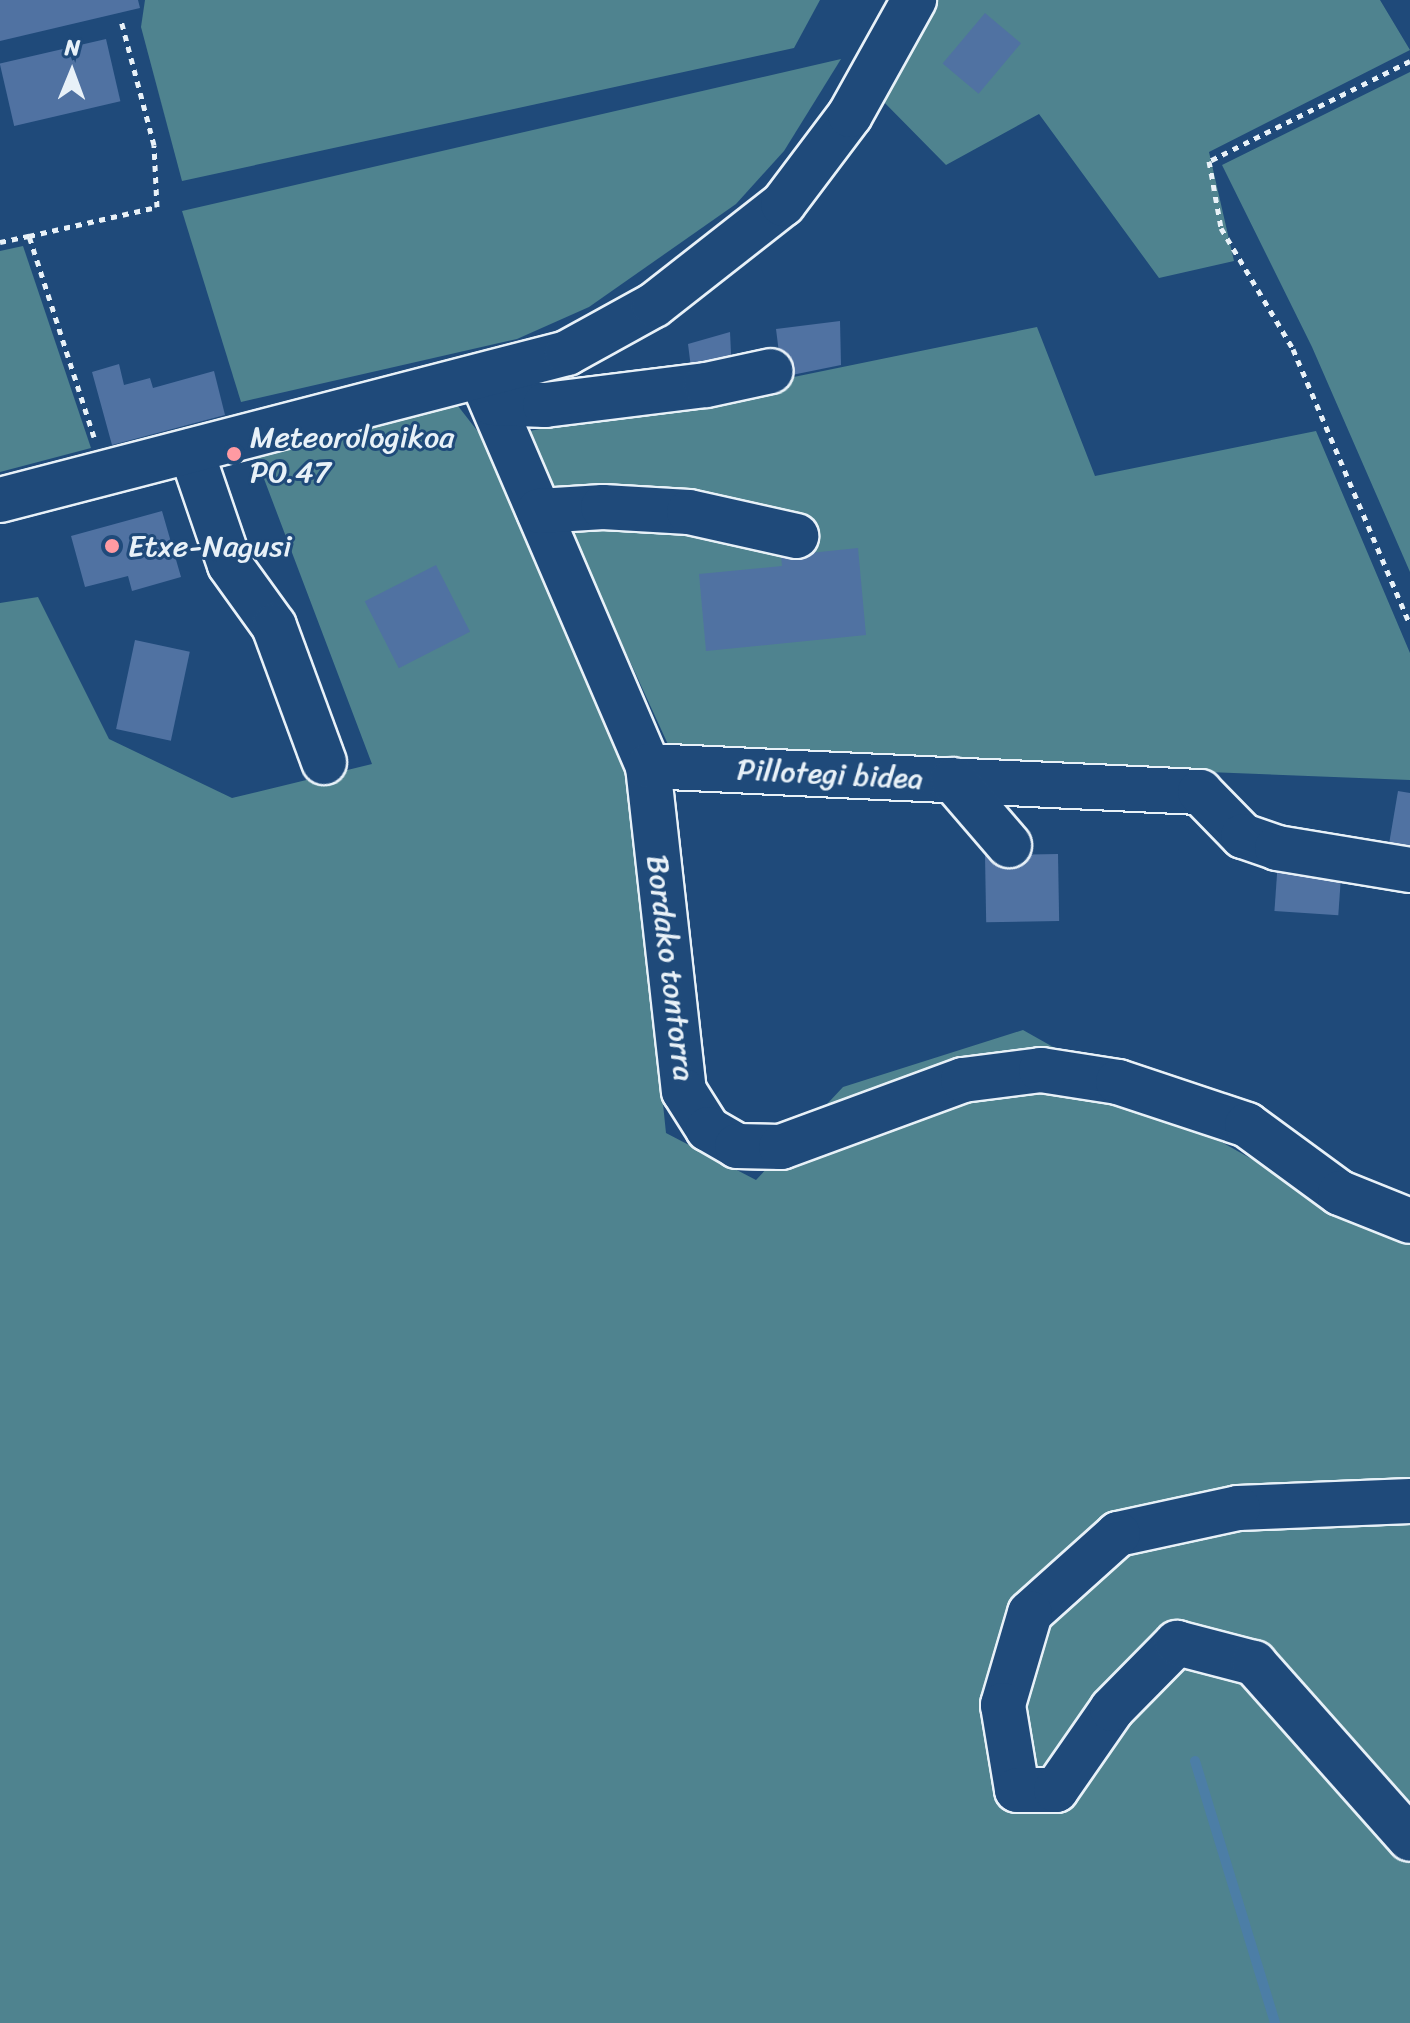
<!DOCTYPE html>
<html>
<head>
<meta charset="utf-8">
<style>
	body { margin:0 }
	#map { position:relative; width:1410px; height:2023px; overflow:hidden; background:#1f4a7a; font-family:Sriracha,sans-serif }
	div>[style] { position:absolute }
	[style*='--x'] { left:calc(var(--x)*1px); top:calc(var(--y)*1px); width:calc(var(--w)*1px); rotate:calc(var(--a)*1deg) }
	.green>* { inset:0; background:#4f838f }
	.stream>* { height:10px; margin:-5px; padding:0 5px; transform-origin:5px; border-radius:5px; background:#4c7ea6 }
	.building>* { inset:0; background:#5072a2; transform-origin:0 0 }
	.path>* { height:5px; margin-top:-2.5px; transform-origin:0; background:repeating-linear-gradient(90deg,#e8f1f8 0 6px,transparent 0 12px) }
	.roads { filter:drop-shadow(2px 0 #e8f1f8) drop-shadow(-2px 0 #e8f1f8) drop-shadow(0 2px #e8f1f8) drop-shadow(0 -2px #e8f1f8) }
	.minor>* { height:44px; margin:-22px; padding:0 22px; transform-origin:22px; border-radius:22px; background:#1f4a7a }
	.dots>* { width:22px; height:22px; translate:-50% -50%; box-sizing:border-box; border:4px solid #1f4a7a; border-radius:50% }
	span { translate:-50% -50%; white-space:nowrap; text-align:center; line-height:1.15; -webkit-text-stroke:6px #1f4a7a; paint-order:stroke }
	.poi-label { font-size:30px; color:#e8f1f8 }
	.left { translate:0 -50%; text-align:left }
	.street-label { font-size:30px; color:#e8f1f8 }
	.north { position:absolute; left:32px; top:32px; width:80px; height:80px; -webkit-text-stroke:6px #1f4a7a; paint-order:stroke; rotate:1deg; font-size:22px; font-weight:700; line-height:32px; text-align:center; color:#e8f1f8 }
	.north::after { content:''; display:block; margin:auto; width:28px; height:36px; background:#e8f1f8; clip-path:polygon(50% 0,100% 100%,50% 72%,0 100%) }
</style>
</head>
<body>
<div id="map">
	<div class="green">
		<div style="clip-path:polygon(145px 0,820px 0,794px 48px,182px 181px,141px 27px)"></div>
		<div style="clip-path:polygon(934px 0,1380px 0,1410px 50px,1209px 152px,1234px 261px,1159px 278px,1039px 114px,946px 165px,876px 94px)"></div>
		<div style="clip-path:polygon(841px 59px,784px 151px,736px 204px,589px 307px,517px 339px,241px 402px,182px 211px)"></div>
		<div style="clip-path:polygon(1410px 72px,1410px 572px,1312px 347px,1222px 165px)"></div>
		<div style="clip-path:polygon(23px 246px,91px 448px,0 472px,0 251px)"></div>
		<div style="clip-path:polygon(1037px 327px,1095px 476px,1316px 431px,1410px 653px,1410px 780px,671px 751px,525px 432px)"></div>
		<div style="clip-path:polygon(458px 406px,511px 474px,628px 764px,666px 1133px,756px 1180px,843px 1087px,1023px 1030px,1333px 1205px,1410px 1232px,1410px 2023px,0 2023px,0 603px,38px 597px,109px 739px,232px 798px,372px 764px,255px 455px)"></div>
	</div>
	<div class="stream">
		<div style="--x:1195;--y:1761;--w:274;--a:73"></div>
	</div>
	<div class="building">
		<div style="clip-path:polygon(0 0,138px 0,140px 8px,0 41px)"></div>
		<div style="left:985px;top:13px;width:47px;height:66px;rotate:40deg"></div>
		<div style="left:106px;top:39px;width:64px;height:109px;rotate:77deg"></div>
		<div style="clip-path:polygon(840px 321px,841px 365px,782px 377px,776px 329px)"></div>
		<div style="clip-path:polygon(730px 332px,732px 374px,692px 376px,688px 344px)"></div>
		<div style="clip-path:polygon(119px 364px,124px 385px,150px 378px,153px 388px,214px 371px,225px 415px,112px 445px,92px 372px)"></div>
		<div style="clip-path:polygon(162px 511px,181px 577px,132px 591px,128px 576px,85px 587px,71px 536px)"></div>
		<div style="clip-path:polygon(858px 548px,866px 635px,706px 651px,699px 574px,782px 566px,781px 556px)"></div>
		<div style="left:436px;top:565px;width:75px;height:80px;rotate:63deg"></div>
		<div style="left:135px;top:640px;width:56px;height:91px;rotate:12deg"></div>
		<div style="clip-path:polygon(1398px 791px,1410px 793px,1410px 860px,1387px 856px)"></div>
		<div style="left:1058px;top:854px;width:67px;height:73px;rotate:89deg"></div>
		<div style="left:1278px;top:860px;width:64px;height:51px;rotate:4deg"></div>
	</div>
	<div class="path">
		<div style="--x:1410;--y:61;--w:225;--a:153.5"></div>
		<div style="--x:1209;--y:161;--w:68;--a:79.8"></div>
		<div style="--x:1221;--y:228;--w:141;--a:59.2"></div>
		<div style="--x:1293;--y:349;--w:299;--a:67"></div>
		<div style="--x:0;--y:242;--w:30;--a:-12"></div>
		<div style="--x:94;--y:437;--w:211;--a:-107.9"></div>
		<div style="--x:29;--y:236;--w:131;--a:-12.8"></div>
		<div style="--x:157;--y:207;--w:62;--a:-92.8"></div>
		<div style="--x:154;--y:145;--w:129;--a:-104.8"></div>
	</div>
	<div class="roads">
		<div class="minor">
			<div style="--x:482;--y:379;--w:421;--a:66.8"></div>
			<div style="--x:648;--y:766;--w:327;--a:83.7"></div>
			<div style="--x:684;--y:1091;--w:45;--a:57.7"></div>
			<div style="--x:708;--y:1129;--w:34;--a:30"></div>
			<div style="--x:737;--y:1146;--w:44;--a:1.3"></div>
			<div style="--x:781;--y:1147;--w:194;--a:-20.2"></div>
			<div style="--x:963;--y:1080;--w:79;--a:-7.3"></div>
			<div style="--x:1041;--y:1070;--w:78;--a:8.9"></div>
			<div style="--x:1118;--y:1082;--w:136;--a:18.4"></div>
			<div style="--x:1247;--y:1125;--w:115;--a:36.2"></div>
			<div style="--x:1340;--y:1193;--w:75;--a:21.8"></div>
			<div style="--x:493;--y:403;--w:52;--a:2.2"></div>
			<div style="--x:545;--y:405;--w:162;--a:-7.1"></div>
			<div style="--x:706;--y:385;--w:66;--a:-12.2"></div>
			<div style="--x:191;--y:451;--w:120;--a:71.1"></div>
			<div style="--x:230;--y:565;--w:75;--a:54.2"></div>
			<div style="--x:274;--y:626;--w:145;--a:69.8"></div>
			<div style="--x:0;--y:500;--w:586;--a:-14.53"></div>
			<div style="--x:567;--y:353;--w:99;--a:-28.9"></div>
			<div style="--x:654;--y:305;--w:164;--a:-38.1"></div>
			<div style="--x:783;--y:204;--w:111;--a:-53"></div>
			<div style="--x:850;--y:115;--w:132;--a:-60.9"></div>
			<div style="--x:539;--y:511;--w:64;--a:-3.6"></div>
			<div style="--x:603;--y:507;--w:86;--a:3.3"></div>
			<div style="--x:689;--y:512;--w:110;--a:12.6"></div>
			<div style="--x:648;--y:766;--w:553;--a:2.7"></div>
			<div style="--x:1200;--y:792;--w:62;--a:45.7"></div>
			<div style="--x:1243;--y:836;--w:36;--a:19"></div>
			<div style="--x:1277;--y:848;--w:135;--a:9.4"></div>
			<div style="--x:953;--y:780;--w:86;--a:49.3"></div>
			<div style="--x:1410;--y:1501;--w:172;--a:177.7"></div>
			<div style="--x:1238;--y:1508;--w:123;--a:167.8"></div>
			<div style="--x:1118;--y:1534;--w:118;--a:138.1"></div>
			<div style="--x:1030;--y:1613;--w:96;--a:106.4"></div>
			<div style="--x:1003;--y:1705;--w:86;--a:80.6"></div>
			<div style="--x:1017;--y:1790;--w:39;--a:0"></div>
			<div style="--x:1056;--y:1790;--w:98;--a:-55.3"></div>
			<div style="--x:1112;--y:1709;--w:93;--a:-45.4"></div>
			<div style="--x:1177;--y:1643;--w:80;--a:14.6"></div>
			<div style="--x:1254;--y:1663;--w:235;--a:48.4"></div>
		</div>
	</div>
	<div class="dots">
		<div style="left:234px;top:454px;background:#ff9aa2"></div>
		<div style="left:112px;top:546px;background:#ff9aa2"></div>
	</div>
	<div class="poi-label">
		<span class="left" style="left:250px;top:454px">Meteorologikoa<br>PO.47</span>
		<span class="left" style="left:128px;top:546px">Etxe-Nagusi</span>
	</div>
	<div class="street-label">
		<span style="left:830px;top:774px;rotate:3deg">Pillotegi bidea</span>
		<span style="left:671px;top:968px;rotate:83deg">Bordako tontorra</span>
	</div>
	<div class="north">N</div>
</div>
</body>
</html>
